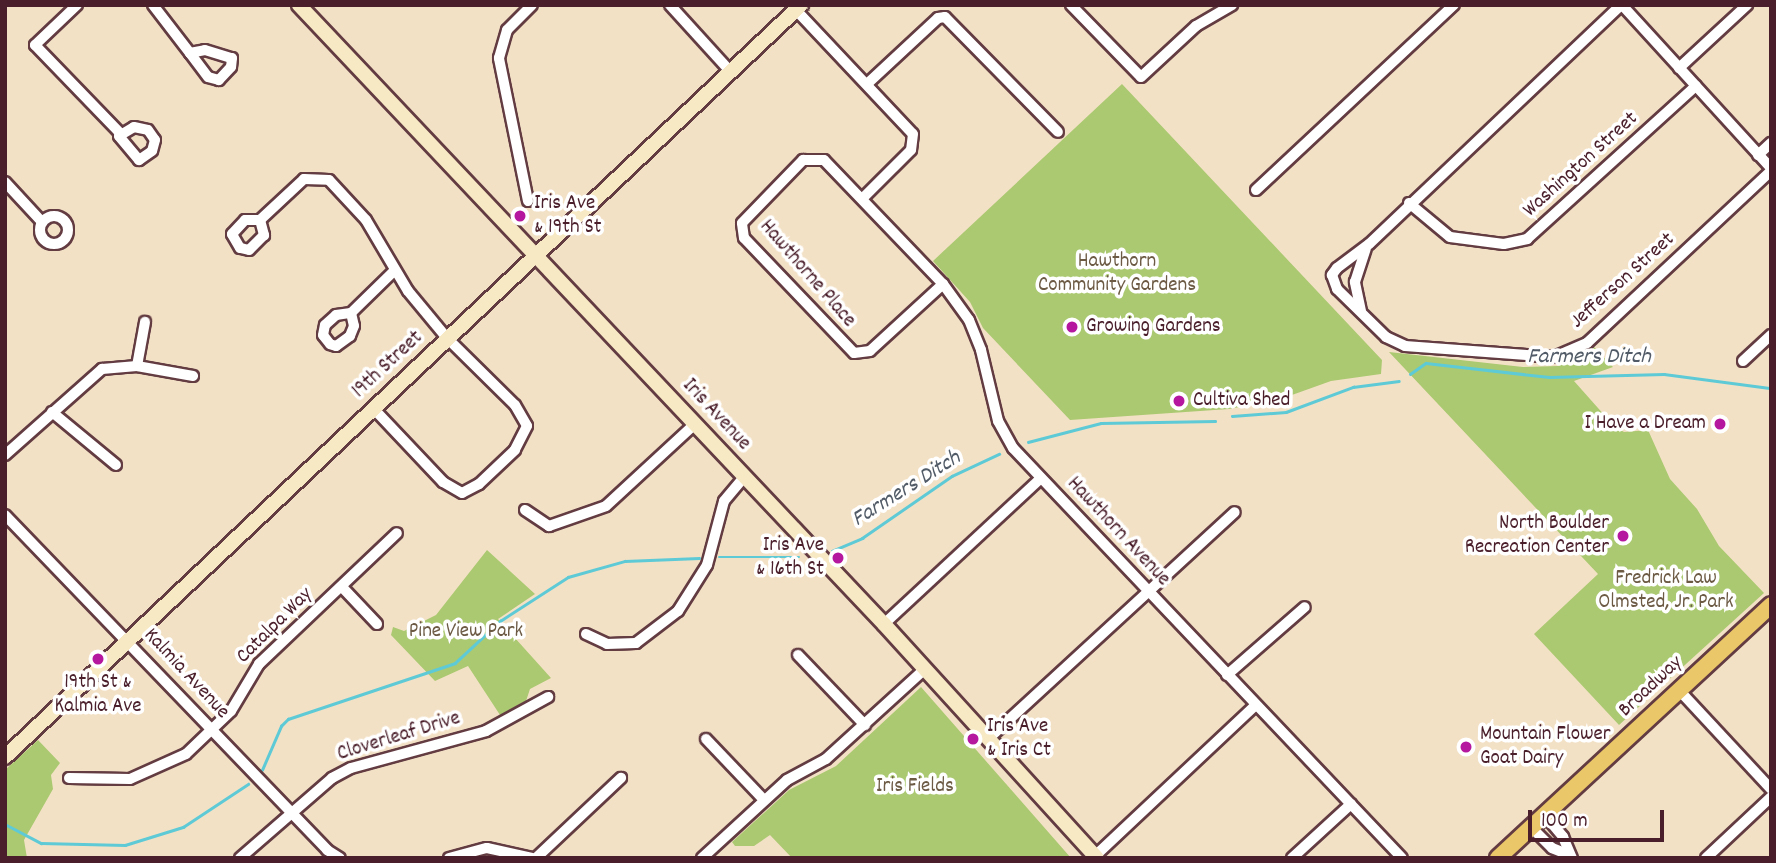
<!DOCTYPE html>
<html>
<head>
<meta charset="utf-8">
<style>
	body { margin:0 }
	#map { position:relative; width:1776px; height:863px; overflow:hidden; background:#f3e1c6; font-family:Dekko,sans-serif }
	div>[style] { position:absolute }
	[style*='--x'] { left:calc(var(--x)*1px); top:calc(var(--y)*1px); width:calc(var(--w)*1px); rotate:calc(var(--a)*1deg) }
	.green>* { inset:0; background:#abc971 }
	.stream>* { height:2.5px; margin:-1.25px; padding:0 1.25px; transform-origin:1.25px; border-radius:1.25px; background:#5ecad6 }
	.roads { filter:drop-shadow(2px 0 #633c42) drop-shadow(-2px 0 #633c42) drop-shadow(0 2px #633c42) drop-shadow(0 -2px #633c42) }
	.street>* { height:10px; margin:-5px; padding:0 5px; transform-origin:5px; border-radius:5px; background:#fff }
	.street>.ring { margin:-5px; padding:0; box-sizing:content-box; background:none; border:10px solid #fff; border-radius:50% }
	.secondary>* { height:14px; margin:-7px; padding:0 7px; transform-origin:7px; border-radius:7px; background:#f7e9c3 }
	.primary>* { height:16px; margin:-8px; padding:0 8px; transform-origin:8px; border-radius:8px; background:#eac769 }
	.dots>* { width:19px; height:19px; translate:-50% -50%; box-sizing:border-box; border:4px solid #fff; border-radius:50% }
	span { translate:-50% -50%; white-space:nowrap; text-align:center; line-height:1.15; -webkit-text-stroke:7px #fff; paint-order:stroke }
	.street-label { font-size:21px; color:#4a1f2b }
	.poi-label { font-size:21px; color:#4a1f2b }
	.left { translate:0 -50%; text-align:left }
	.right { translate:-100% -50%; text-align:right }
	.park-label { font-size:21px; color:#6c5a44 }
	.water-label { font-size:23px; color:#515b67; font-style:italic }
	.frame { position:absolute; inset:0; border:7px solid #4a1f2b; pointer-events:none }
	.scale { position:absolute; left:1528px; top:810px; width:136px; height:32px; box-sizing:border-box; border:4px solid #4a1f2b; border-top:0; padding-left:9px; font-size:21px; line-height:24px; white-space:nowrap; color:#4a1f2b; -webkit-text-stroke:5px #fff; paint-order:stroke }
</style>
</head>
<body>
<div id="map">
	<div class="green">
		<div style="clip-path:polygon(1122px 84px,1382px 360px,1381px 374px,1331px 381px,1278px 400px,1229px 409px,1070px 420px,983px 328px,970px 302px,933px 261px)"></div>
		<div style="clip-path:polygon(1594px 347px,1613px 367px,1574px 381px,1614px 426px,1624px 432px,1648px 430px,1670px 479px,1697px 509px,1719px 546px,1764px 593px,1619px 725px,1534px 634px,1598px 574px,1389px 352px,1523px 367px,1558px 366px)"></div>
		<div style="clip-path:polygon(487px 550px,535px 594px,498px 619px,551px 678px,530px 689px,526px 701px,500px 715px,468px 666px,435px 681px,391px 635px,393px 627px,404px 631px,436px 615px)"></div>
		<div style="clip-path:polygon(921px 687px,1071px 858px,792px 858px,770px 835px,754px 846px,735px 846px,732px 842px,789px 790px,836px 766px)"></div>
		<div style="clip-path:polygon(38px 740px,60px 763px,51px 775px,53px 789px,24px 840px,27px 858px,5px 858px,5px 770px)"></div>
	</div>
	<div class="stream">
		<div style="--x:1410;--y:374;--w:19;--a:-35"></div>
		<div style="--x:1426;--y:363;--w:124;--a:6.5"></div>
		<div style="--x:1549;--y:377;--w:115;--a:-1.5"></div>
		<div style="--x:1664;--y:374;--w:108;--a:7.5"></div>
		<div style="--x:1232;--y:416;--w:54;--a:-4.2"></div>
		<div style="--x:1286;--y:412;--w:72;--a:-20.5"></div>
		<div style="--x:1353;--y:387;--w:46;--a:-7.4"></div>
		<div style="--x:1028;--y:442;--w:75;--a:-14.6"></div>
		<div style="--x:1101;--y:423;--w:114;--a:-1"></div>
		<div style="--x:832;--y:551;--w:33;--a:-23"></div>
		<div style="--x:862;--y:538;--w:109;--a:-34.6"></div>
		<div style="--x:952;--y:476;--w:52;--a:-25.1"></div>
		<div style="--x:719;--y:557;--w:80;--a:0"></div>
		<div style="--x:262;--y:770;--w:48;--a:-66.6"></div>
		<div style="--x:281;--y:726;--w:10;--a:-45"></div>
		<div style="--x:288;--y:719;--w:176;--a:-18.5"></div>
		<div style="--x:455;--y:663;--w:62;--a:-43"></div>
		<div style="--x:500;--y:621;--w:81;--a:-32.9"></div>
		<div style="--x:568;--y:577;--w:59;--a:-15.7"></div>
		<div style="--x:625;--y:561;--w:74;--a:-2.3"></div>
		<div style="--x:5;--y:824;--w:41;--a:27.8"></div>
		<div style="--x:41;--y:843;--w:84;--a:1.4"></div>
		<div style="--x:125;--y:845;--w:61;--a:-17.2"></div>
		<div style="--x:183;--y:827;--w:78;--a:-33.5"></div>
	</div>
	<div class="roads">
		<div class="street">
			<div style="--x:77;--y:5;--w:58;--a:136.4"></div>
			<div style="--x:35;--y:45;--w:122;--a:46"></div>
			<div style="--x:153;--y:5;--w:61;--a:52.4"></div>
			<div style="--x:670;--y:5;--w:89;--a:47.7"></div>
			<div style="--x:1071;--y:5;--w:100;--a:45.8"></div>
			<div style="--x:1141;--y:77;--w:75;--a:-42.8"></div>
			<div style="--x:1196;--y:26;--w:42;--a:-30.3"></div>
			<div style="--x:1621;--y:5;--w:347;--a:136.5"></div>
			<div style="--x:1369;--y:244;--w:40;--a:143"></div>
			<div style="--x:1337;--y:268;--w:9;--a:126"></div>
			<div style="--x:1332;--y:275;--w:15;--a:70"></div>
			<div style="--x:1337;--y:289;--w:69;--a:44.4"></div>
			<div style="--x:1386;--y:337;--w:21;--a:25"></div>
			<div style="--x:1405;--y:346;--w:149;--a:4.2"></div>
			<div style="--x:1554;--y:357;--w:36;--a:-23"></div>
			<div style="--x:1587;--y:343;--w:252;--a:-43.1"></div>
			<div style="--x:1622;--y:5;--w:221;--a:47.6"></div>
			<div style="--x:796;--y:10;--w:170;--a:46.7"></div>
			<div style="--x:913;--y:134;--w:16;--a:97"></div>
			<div style="--x:911;--y:150;--w:68;--a:135"></div>
			<div style="--x:205;--y:50;--w:28;--a:17"></div>
			<div style="--x:232;--y:58;--w:9;--a:96"></div>
			<div style="--x:231;--y:67;--w:18;--a:133"></div>
			<div style="--x:219;--y:80;--w:11;--a:-165"></div>
			<div style="--x:208;--y:77;--w:30;--a:-127"></div>
			<div style="--x:190;--y:53;--w:15;--a:-11"></div>
			<div style="--x:1679;--y:68;--w:93;--a:-42.8"></div>
			<div style="--x:867;--y:84;--w:97;--a:-42.9"></div>
			<div style="--x:938;--y:18;--w:7;--a:-8"></div>
			<div style="--x:945;--y:17;--w:161;--a:45.5"></div>
			<div style="--x:134;--y:127;--w:14;--a:12"></div>
			<div style="--x:148;--y:130;--w:12;--a:55"></div>
			<div style="--x:155;--y:140;--w:11;--a:105"></div>
			<div style="--x:152;--y:151;--w:16;--a:145"></div>
			<div style="--x:139;--y:160;--w:31;--a:-130"></div>
			<div style="--x:119;--y:136;--w:17;--a:-31"></div>
			<div style="--x:1758;--y:155;--w:18;--a:-43"></div>
			<div style="--x:5;--y:182;--w:54;--a:47.2"></div>
			<div style="--x:1256;--y:190;--w:271;--a:-43.1"></div>
			<div style="--x:528;--y:201;--w:146;--a:-101.5"></div>
			<div style="--x:499;--y:58;--w:29;--a:-74"></div>
			<div style="--x:507;--y:30;--w:35;--a:-45"></div>
			<div style="--x:1409;--y:203;--w:53;--a:39.7"></div>
			<div style="--x:1450;--y:237;--w:54;--a:7.4"></div>
			<div style="--x:1504;--y:244;--w:24;--a:-12"></div>
			<div style="--x:1527;--y:239;--w:228;--a:-42.2"></div>
			<div class="ring" style="left:40px;top:216px;width:18px;height:18px"></div>
			<div style="--x:260;--y:220;--w:16;--a:75"></div>
			<div style="--x:264;--y:235;--w:21;--a:135"></div>
			<div style="--x:249;--y:250;--w:9;--a:-167"></div>
			<div style="--x:240;--y:248;--w:16;--a:-120"></div>
			<div style="--x:232;--y:234;--w:19;--a:-47"></div>
			<div style="--x:245;--y:220;--w:15;--a:0"></div>
			<div style="--x:260;--y:220;--w:60;--a:-43"></div>
			<div style="--x:304;--y:179;--w:25;--a:2"></div>
			<div style="--x:329;--y:180;--w:54;--a:47.2"></div>
			<div style="--x:366;--y:220;--w:82;--a:59.4"></div>
			<div style="--x:408;--y:291;--w:61;--a:50.3"></div>
			<div style="--x:447;--y:338;--w:95;--a:44.6"></div>
			<div style="--x:515;--y:405;--w:24;--a:60"></div>
			<div style="--x:527;--y:426;--w:27;--a:117"></div>
			<div style="--x:515;--y:450;--w:50;--a:136.6"></div>
			<div style="--x:479;--y:484;--w:19;--a:152"></div>
			<div style="--x:462;--y:493;--w:22;--a:-150"></div>
			<div style="--x:443;--y:482;--w:102;--a:-133.4"></div>
			<div style="--x:943;--y:284;--w:99;--a:137.5"></div>
			<div style="--x:870;--y:351;--w:16;--a:173"></div>
			<div style="--x:854;--y:353;--w:159;--a:-133.7"></div>
			<div style="--x:744;--y:238;--w:15;--a:-98"></div>
			<div style="--x:742;--y:223;--w:88;--a:-45.9"></div>
			<div style="--x:803;--y:160;--w:21;--a:0"></div>
			<div style="--x:824;--y:160;--w:172;--a:46.2"></div>
			<div style="--x:943;--y:284;--w:44;--a:54.2"></div>
			<div style="--x:969;--y:320;--w:32;--a:68"></div>
			<div style="--x:981;--y:350;--w:73;--a:76.5"></div>
			<div style="--x:998;--y:421;--w:31;--a:61"></div>
			<div style="--x:1013;--y:448;--w:565;--a:46.51"></div>
			<div style="--x:1361;--y:311;--w:30;--a:-102"></div>
			<div style="--x:1355;--y:282;--w:35;--a:-72"></div>
			<div style="--x:351;--y:313;--w:13;--a:77"></div>
			<div style="--x:354;--y:326;--w:11;--a:112"></div>
			<div style="--x:350;--y:336;--w:17;--a:144"></div>
			<div style="--x:336;--y:346;--w:6;--a:-162"></div>
			<div style="--x:330;--y:344;--w:11;--a:-128"></div>
			<div style="--x:323;--y:335;--w:10;--a:-79"></div>
			<div style="--x:325;--y:325;--w:15;--a:-42"></div>
			<div style="--x:336;--y:315;--w:15;--a:-8"></div>
			<div style="--x:351;--y:313;--w:59;--a:-44.3"></div>
			<div style="--x:1743;--y:361;--w:38;--a:-43"></div>
			<div style="--x:137;--y:366;--w:45;--a:-79.7"></div>
			<div style="--x:52;--y:412;--w:83;--a:39.6"></div>
			<div style="--x:5;--y:455;--w:130;--a:-41.6"></div>
			<div style="--x:102;--y:369;--w:35;--a:-5"></div>
			<div style="--x:137;--y:366;--w:57;--a:10.1"></div>
			<div style="--x:525;--y:510;--w:29;--a:34"></div>
			<div style="--x:549;--y:526;--w:60;--a:-19.3"></div>
			<div style="--x:606;--y:506;--w:122;--a:-42.7"></div>
			<div style="--x:5;--y:515;--w:465;--a:46.1"></div>
			<div style="--x:327;--y:850;--w:15;--a:32"></div>
			<div style="--x:342;--y:587;--w:51;--a:46.6"></div>
			<div style="--x:884;--y:624;--w:214;--a:-42.9"></div>
			<div style="--x:586;--y:634;--w:23;--a:25"></div>
			<div style="--x:607;--y:644;--w:29;--a:-2"></div>
			<div style="--x:636;--y:643;--w:53;--a:-37.3"></div>
			<div style="--x:678;--y:611;--w:54;--a:-57.8"></div>
			<div style="--x:707;--y:565;--w:66;--a:-75.1"></div>
			<div style="--x:724;--y:501;--w:33;--a:-50"></div>
			<div style="--x:798;--y:655;--w:97;--a:46.3"></div>
			<div style="--x:1227;--y:675;--w:103;--a:-41.1"></div>
			<div style="--x:1679;--y:690;--w:135;--a:47.1"></div>
			<div style="--x:706;--y:739;--w:84;--a:46.4"></div>
			<div style="--x:988;--y:739;--w:335;--a:-42.6"></div>
			<div style="--x:69;--y:778;--w:61;--a:0.9"></div>
			<div style="--x:130;--y:779;--w:61;--a:-24.1"></div>
			<div style="--x:186;--y:754;--w:62;--a:-43.7"></div>
			<div style="--x:231;--y:711;--w:55;--a:-59.2"></div>
			<div style="--x:259;--y:664;--w:190;--a:-43.5"></div>
			<div style="--x:1544;--y:814;--w:30;--a:50"></div>
			<div style="--x:1563;--y:837;--w:23;--a:67"></div>
			<div style="--x:1531;--y:827;--w:30;--a:45"></div>
			<div style="--x:1552;--y:848;--w:18;--a:22"></div>
			<div style="--x:1095;--y:856;--w:221;--a:-43.2"></div>
			<div style="--x:240;--y:858;--w:122;--a:-41"></div>
			<div style="--x:332;--y:778;--w:21;--a:-28"></div>
			<div style="--x:351;--y:768;--w:140;--a:-15.3"></div>
			<div style="--x:486;--y:731;--w:71;--a:-28.7"></div>
			<div style="--x:449;--y:858;--w:39;--a:-15"></div>
			<div style="--x:487;--y:848;--w:46;--a:12.5"></div>
			<div style="--x:536;--y:858;--w:117;--a:-43.3"></div>
			<div style="--x:702;--y:858;--w:115;--a:-42.5"></div>
			<div style="--x:787;--y:780;--w:44;--a:-28.3"></div>
			<div style="--x:826;--y:759;--w:134;--a:-42.3"></div>
			<div style="--x:1292;--y:858;--w:80;--a:-42.5"></div>
			<div style="--x:1706;--y:858;--w:89;--a:-43.2"></div>
		</div>
		<div class="secondary">
			<div style="--x:299;--y:5;--w:852;--a:46.62"></div>
			<div style="--x:884;--y:624;--w:316;--a:47.7"></div>
			<div style="--x:5;--y:757;--w:1095;--a:-43.37"></div>
		</div>
		<div class="primary">
			<div style="--x:1498;--y:858;--w:372;--a:-42.8"></div>
		</div>
	</div>
	<div class="dots">
		<div style="left:520px;top:216px;background:#b5179e"></div>
		<div style="left:1072px;top:327px;background:#b5179e"></div>
		<div style="left:1179px;top:401px;background:#b5179e"></div>
		<div style="left:1720px;top:424px;background:#b5179e"></div>
		<div style="left:1623px;top:536px;background:#b5179e"></div>
		<div style="left:838px;top:558px;background:#b5179e"></div>
		<div style="left:98px;top:659px;background:#b5179e"></div>
		<div style="left:973px;top:739px;background:#b5179e"></div>
		<div style="left:1466px;top:747px;background:#b5179e"></div>
	</div>
	<div class="street-label">
		<span style="left:1581px;top:165px;rotate:-42deg">Washington Street</span>
		<span style="left:807px;top:274px;rotate:49deg">Hawthorne Place</span>
		<span style="left:1623px;top:281px;rotate:-42deg">Jefferson Street</span>
		<span style="left:388px;top:365px;rotate:-43deg">19th Street</span>
		<span style="left:716px;top:415px;rotate:47deg">Iris Avenue</span>
		<span style="left:1118px;top:532px;rotate:47deg">Hawthorn Avenue</span>
		<span style="left:275px;top:626px;rotate:-45deg">Catalpa Way</span>
		<span style="left:186px;top:674px;rotate:47deg">Kalmia Avenue</span>
		<span style="left:1651px;top:687px;rotate:-43deg">Broadway</span>
		<span style="left:399px;top:737px;rotate:-17deg">Cloverleaf Drive</span>
	</div>
	<div class="poi-label">
		<span class="left" style="left:534px;top:216px">Iris Ave<br>&amp; 19th St</span>
		<span class="left" style="left:1086px;top:327px">Growing Gardens</span>
		<span class="left" style="left:1193px;top:401px">Cultiva Shed</span>
		<span class="right" style="left:1706px;top:424px">I Have a Dream</span>
		<span class="right" style="left:1609px;top:536px">North Boulder<br>Recreation Center</span>
		<span class="right" style="left:824px;top:558px">Iris Ave<br>&amp; 16th St</span>
		<span style="left:98px;top:695px">19th St &amp;<br>Kalmia Ave</span>
		<span class="left" style="left:987px;top:739px">Iris Ave<br>&amp; Iris Ct</span>
		<span class="left" style="left:1480px;top:747px">Mountain Flower<br>Goat Dairy</span>
	</div>
	<div class="park-label">
		<span style="left:1117px;top:274px">Hawthorn<br>Community Gardens</span>
		<span style="left:1666px;top:591px">Fredrick Law<br>Olmsted, Jr. Park</span>
		<span style="left:466px;top:632px">Pine View Park</span>
		<span style="left:915px;top:787px">Iris Fields</span>
	</div>
	<div class="water-label">
		<span style="left:1589px;top:358px">Farmers Ditch</span>
		<span style="left:907px;top:490px;rotate:-32deg">Farmers Ditch</span>
	</div>
	<div class="frame"></div>
	<div class="scale">100 m</div>
</div>
</body>
</html>
